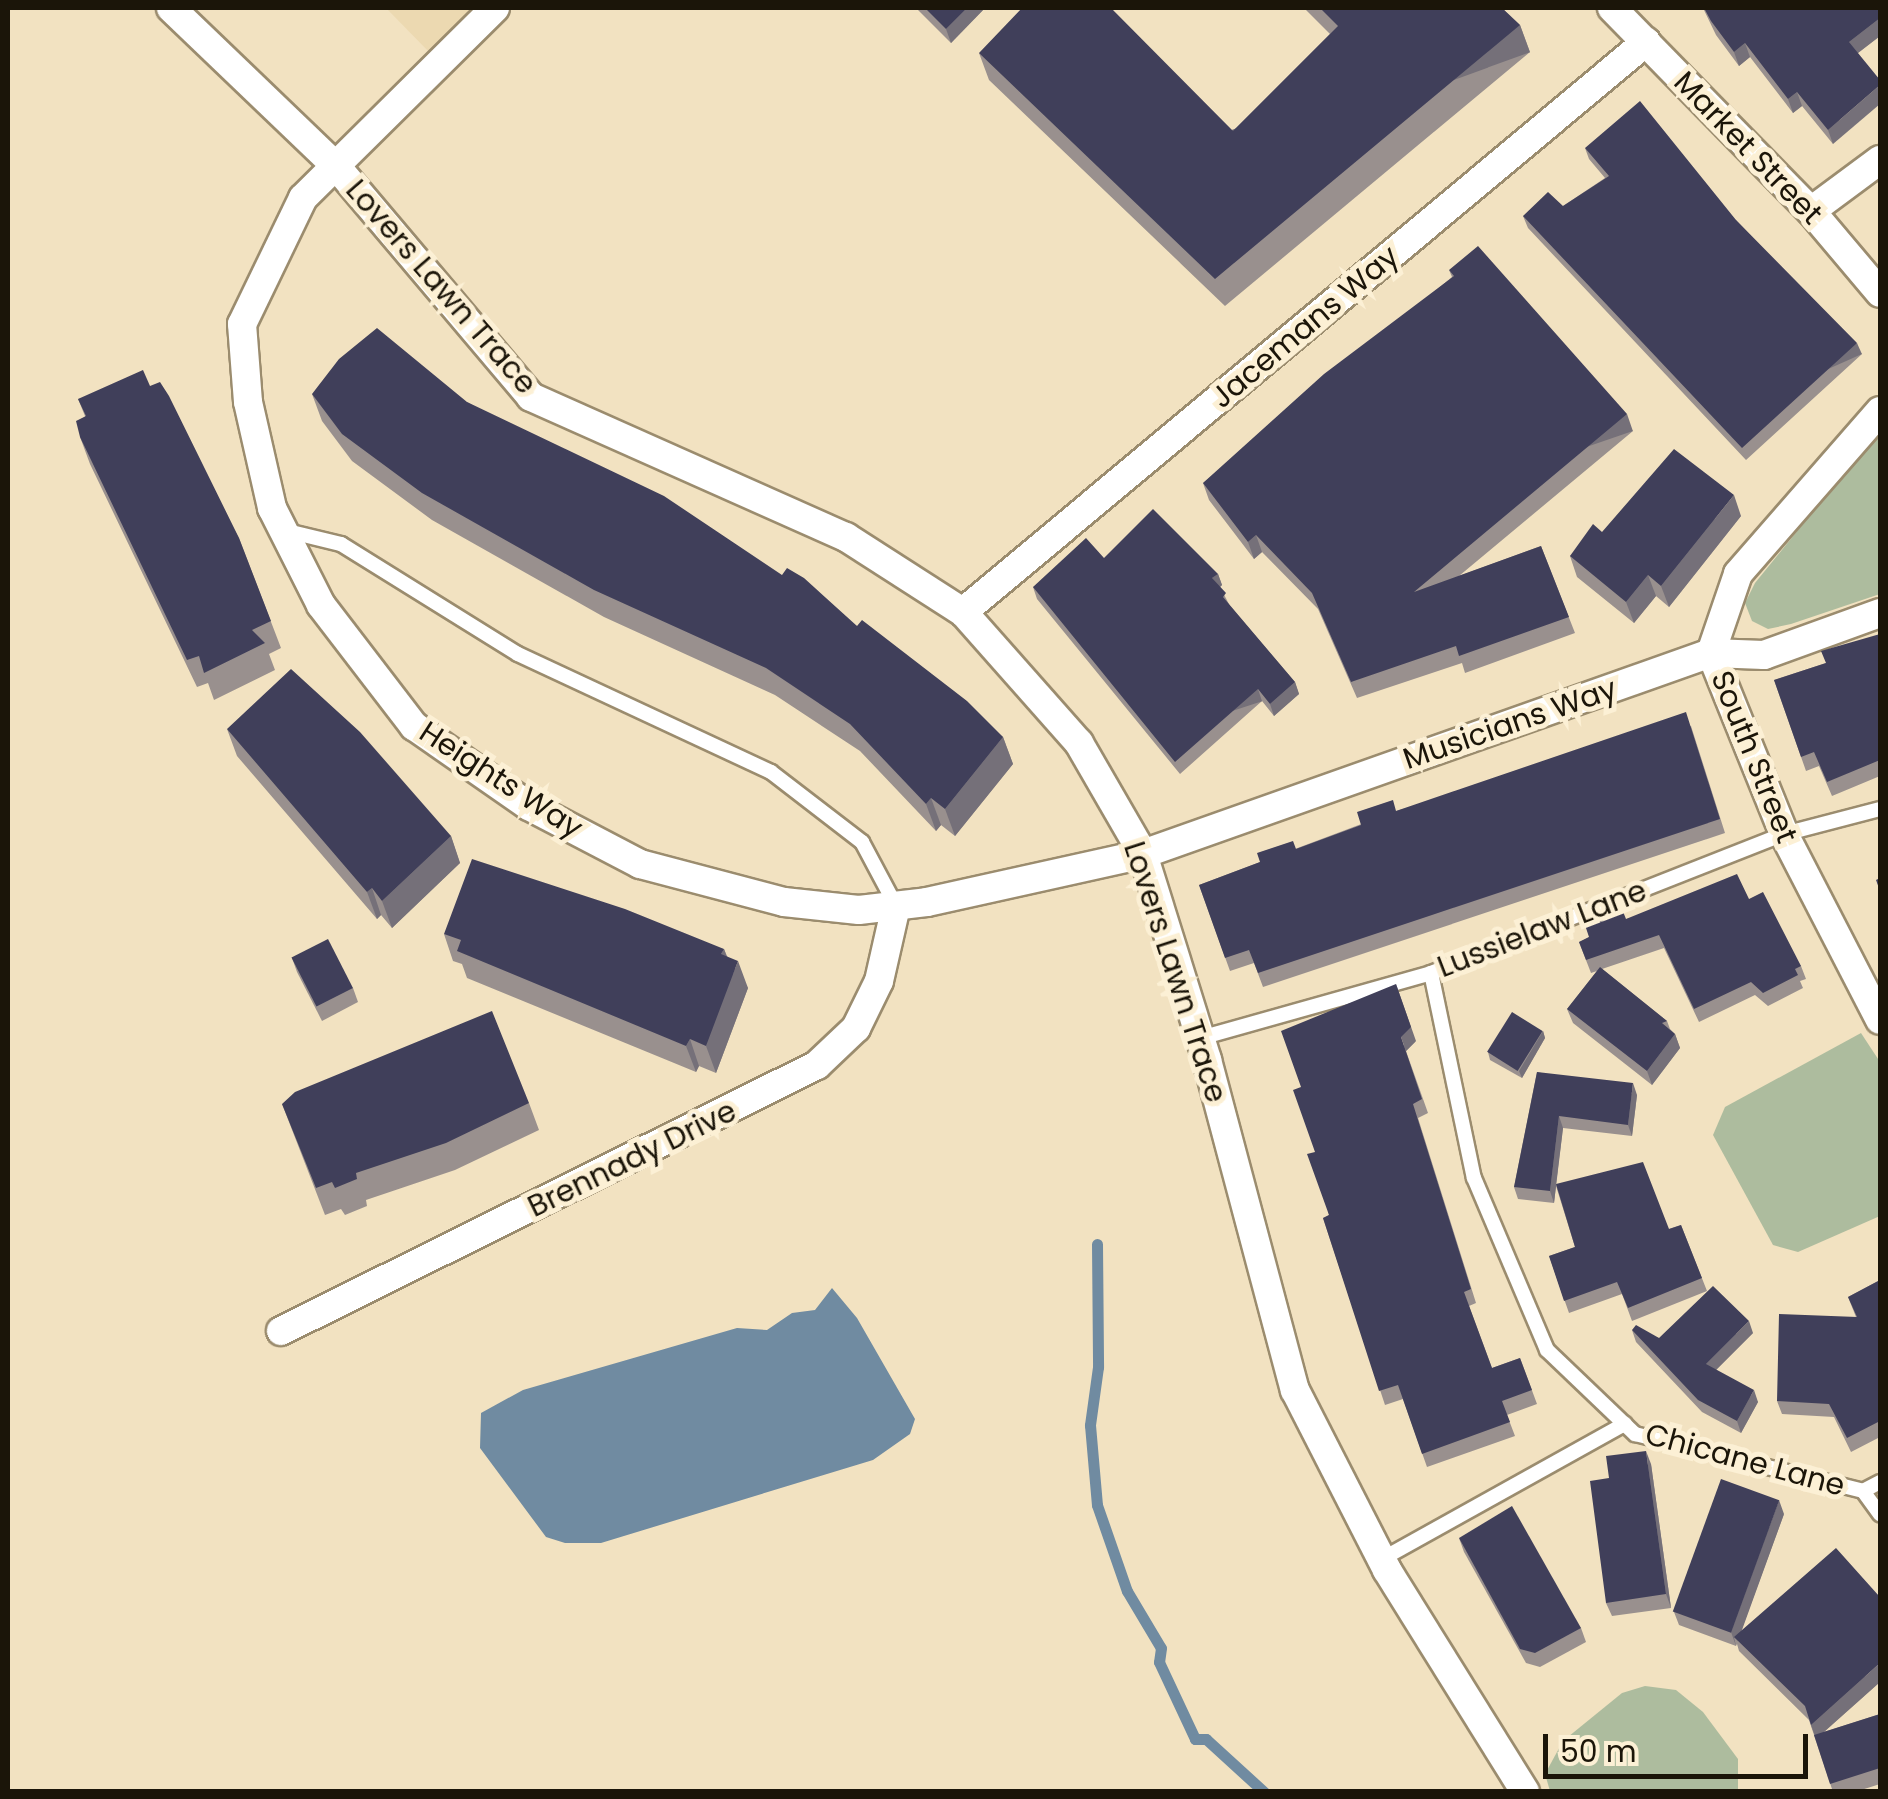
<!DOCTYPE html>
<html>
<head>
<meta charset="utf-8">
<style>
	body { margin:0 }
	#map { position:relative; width:1888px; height:1799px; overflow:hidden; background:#f2e2c1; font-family:Poppins,sans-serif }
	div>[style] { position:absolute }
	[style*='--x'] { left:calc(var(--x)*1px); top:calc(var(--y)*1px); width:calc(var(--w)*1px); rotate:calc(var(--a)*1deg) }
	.built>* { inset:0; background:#ecd9b1 }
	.green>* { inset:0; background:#adbc9e }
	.water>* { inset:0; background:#708ba1 }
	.stream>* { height:11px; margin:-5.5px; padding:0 5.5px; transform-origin:5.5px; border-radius:5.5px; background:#708ba1 }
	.roads { filter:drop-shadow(2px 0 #9b8c6e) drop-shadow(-2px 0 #9b8c6e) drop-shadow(0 2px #9b8c6e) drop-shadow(0 -2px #9b8c6e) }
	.lane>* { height:14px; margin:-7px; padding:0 7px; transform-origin:7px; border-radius:7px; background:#fff }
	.street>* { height:28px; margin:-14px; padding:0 14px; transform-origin:14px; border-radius:14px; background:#fff }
	.wall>* { inset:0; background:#99908e }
	.shaded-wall>* { inset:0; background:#757079; transform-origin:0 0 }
	.building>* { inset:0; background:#403f5a; transform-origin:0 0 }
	span { translate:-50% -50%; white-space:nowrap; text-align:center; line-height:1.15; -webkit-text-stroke:10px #fcf0d5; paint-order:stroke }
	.street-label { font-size:30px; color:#1b1509 }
	.frame { position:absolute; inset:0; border:10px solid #1b1509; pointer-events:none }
	.scale { position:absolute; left:1543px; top:1734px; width:265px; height:45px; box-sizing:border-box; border:5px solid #1b1509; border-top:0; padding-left:12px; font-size:30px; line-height:35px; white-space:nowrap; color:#1b1509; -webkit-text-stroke:8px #fcf0d5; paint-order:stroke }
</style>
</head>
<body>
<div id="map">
	<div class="built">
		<div style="clip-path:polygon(386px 8px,476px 8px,431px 54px)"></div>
	</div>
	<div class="green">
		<div style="clip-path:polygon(1880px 429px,1880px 594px,1791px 624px,1768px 629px,1752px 621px,1745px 603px,1755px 583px)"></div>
		<div style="clip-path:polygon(1861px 1033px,1880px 1062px,1880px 1216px,1798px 1252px,1773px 1245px,1713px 1135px,1725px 1107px)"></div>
		<div style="clip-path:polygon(1645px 1686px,1676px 1690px,1703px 1712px,1738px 1759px,1738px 1791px,1550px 1791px,1545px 1774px,1563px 1741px,1622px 1693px)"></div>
	</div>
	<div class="water">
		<div style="clip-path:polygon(832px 1288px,857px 1318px,915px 1419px,910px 1434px,873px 1460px,601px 1543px,565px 1543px,546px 1537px,480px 1448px,481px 1413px,523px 1390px,737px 1328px,767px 1330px,792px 1313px,815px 1310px)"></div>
	</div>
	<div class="stream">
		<div style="--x:1097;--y:1244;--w:123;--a:89.5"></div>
		<div style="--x:1098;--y:1367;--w:59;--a:97.9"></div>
		<div style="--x:1090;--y:1425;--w:80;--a:85"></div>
		<div style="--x:1097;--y:1505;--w:91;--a:70.8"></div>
		<div style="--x:1127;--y:1591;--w:66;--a:59.2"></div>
		<div style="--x:1161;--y:1648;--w:14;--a:98"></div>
		<div style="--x:1159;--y:1662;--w:85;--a:64.9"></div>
		<div style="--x:1195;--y:1739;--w:11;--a:0"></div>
		<div style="--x:1206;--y:1739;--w:79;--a:42.4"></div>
	</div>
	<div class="roads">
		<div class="lane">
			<div style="--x:283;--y:530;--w:60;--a:13.6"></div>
			<div style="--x:341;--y:544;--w:208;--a:31.9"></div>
			<div style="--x:518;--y:654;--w:279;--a:25"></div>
			<div style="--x:771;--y:772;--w:115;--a:37.6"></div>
			<div style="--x:862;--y:842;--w:72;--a:62"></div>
			<div style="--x:1431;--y:973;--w:209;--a:78.2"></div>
			<div style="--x:1474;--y:1178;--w:187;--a:67"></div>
			<div style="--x:1547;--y:1350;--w:122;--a:43.7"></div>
			<div style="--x:1635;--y:1434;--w:235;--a:14"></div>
			<div style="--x:1863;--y:1491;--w:29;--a:54"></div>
			<div style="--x:1200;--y:1038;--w:240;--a:-15.7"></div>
			<div style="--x:1431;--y:973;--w:379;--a:-21.5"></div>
			<div style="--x:1784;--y:834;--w:99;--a:-14.6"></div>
			<div style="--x:1863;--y:1491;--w:19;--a:-28"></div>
			<div style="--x:1382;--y:1559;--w:278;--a:-29.1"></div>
		</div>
		<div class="street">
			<div style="--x:171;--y:8;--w:228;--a:43.8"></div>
			<div style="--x:336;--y:166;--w:302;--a:49.8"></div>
			<div style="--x:531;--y:397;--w:345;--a:24"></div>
			<div style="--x:846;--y:537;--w:139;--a:32.7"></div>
			<div style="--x:963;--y:612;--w:175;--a:48.5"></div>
			<div style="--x:1079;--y:743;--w:128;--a:60"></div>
			<div style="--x:1143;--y:854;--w:216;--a:72.7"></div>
			<div style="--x:1207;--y:1060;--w:342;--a:75.1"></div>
			<div style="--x:1295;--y:1390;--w:202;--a:62.9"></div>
			<div style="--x:1387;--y:1570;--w:261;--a:58.1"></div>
			<div style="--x:495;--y:8;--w:270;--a:135.3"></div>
			<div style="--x:303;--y:198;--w:140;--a:115.8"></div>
			<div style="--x:242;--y:324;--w:78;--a:85.6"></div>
			<div style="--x:248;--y:402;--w:109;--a:77.2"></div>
			<div style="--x:272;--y:508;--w:109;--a:63.2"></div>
			<div style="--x:321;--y:605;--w:153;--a:52.5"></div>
			<div style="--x:414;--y:726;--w:140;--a:34.8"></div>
			<div style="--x:529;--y:806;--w:125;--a:27.6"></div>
			<div style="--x:640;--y:864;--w:149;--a:14.8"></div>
			<div style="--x:784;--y:902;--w:75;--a:6.1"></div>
			<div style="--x:859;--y:910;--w:68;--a:-6.7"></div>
			<div style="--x:927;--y:902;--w:221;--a:-12.5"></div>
			<div style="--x:1143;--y:854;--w:603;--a:-19.49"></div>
			<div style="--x:1711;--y:653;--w:53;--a:2.2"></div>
			<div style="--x:1764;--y:655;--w:123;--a:-19.9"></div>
			<div style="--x:1612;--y:8;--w:284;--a:45.6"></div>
			<div style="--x:1811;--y:211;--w:107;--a:49.9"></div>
			<div style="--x:1811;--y:211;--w:86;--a:-36.5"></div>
			<div style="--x:1880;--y:411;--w:216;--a:131.1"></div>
			<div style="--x:1738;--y:574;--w:83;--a:108.9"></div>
			<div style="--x:1711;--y:653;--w:195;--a:68"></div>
			<div style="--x:1784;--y:834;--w:209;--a:62.7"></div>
			<div style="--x:963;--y:612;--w:890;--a:-39.85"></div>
			<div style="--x:281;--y:1331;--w:598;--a:-26.39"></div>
			<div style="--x:817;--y:1065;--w:54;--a:-43.5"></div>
			<div style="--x:856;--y:1028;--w:52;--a:-63.9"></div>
			<div style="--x:879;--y:981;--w:77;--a:-77.2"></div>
		</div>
	</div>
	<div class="wall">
		<div style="clip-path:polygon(916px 8px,985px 8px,951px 43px)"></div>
		<div style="clip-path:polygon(1304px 8px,1502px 8px,1520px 25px,1530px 52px,1225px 306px,989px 80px,979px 53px,1233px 131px,1330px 34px)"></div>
		<div style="clip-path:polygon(1703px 8px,1880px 8px,1880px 36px,1858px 53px,1833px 144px,1802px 106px,1793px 113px,1750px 57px,1739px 66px,1716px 35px)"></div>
		<div style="clip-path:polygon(1585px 148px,1736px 220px,1862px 354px,1746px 460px,1528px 228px,1523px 216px,1563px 206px,1605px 178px,1589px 159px)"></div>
		<div style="clip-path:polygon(1449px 270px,1633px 431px,1459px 576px,1541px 546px,1575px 633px,1465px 673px,1462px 663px,1357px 698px,1318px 609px,1262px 552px,1254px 559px,1209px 500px,1203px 483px,1452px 277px)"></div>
		<div style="clip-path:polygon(150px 386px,239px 538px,281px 648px,269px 654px,275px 670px,214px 700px,208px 683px,197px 687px,90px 464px,80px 437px,85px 416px,78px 399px)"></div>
		<div style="clip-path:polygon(312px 394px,467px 402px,857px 626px,1003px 737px,1013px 764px,955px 836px,941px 825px,936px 831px,860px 751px,775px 695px,604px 617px,432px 520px,352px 461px,322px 421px)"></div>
		<div style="clip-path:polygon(1741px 516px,1669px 607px,1656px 596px,1634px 623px,1577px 577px,1570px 556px,1602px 532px)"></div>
		<div style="clip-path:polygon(1104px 558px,1218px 574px,1222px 585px,1220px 587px,1230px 606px,1295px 682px,1299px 694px,1274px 716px,1262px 701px,1180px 774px,1037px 599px,1033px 587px)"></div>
		<div style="clip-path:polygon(1880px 634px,1880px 776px,1832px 796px,1819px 766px,1806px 771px,1774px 680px,1826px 663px)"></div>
		<div style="clip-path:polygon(1691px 726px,1725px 833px,1263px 987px,1254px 963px,1230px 971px,1199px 885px,1396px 811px)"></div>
		<div style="clip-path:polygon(227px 729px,451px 836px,460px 863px,392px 928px,381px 915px,377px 919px,237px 756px)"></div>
		<div style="clip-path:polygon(1749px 899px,1801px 966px,1806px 979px,1800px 981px,1803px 988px,1768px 1006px,1755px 995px,1699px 1022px,1664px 948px,1602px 969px,1667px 1021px,1670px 1029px,1675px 1034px,1680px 1048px,1652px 1085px,1573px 1023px,1567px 1009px,1597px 971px,1591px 973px,1579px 942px,1626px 919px)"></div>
		<div style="clip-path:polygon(444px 934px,724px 949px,727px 956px,748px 988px,716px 1073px,699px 1066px,696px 1072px,467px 978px,462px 964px,453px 961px)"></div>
		<div style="clip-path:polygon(292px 958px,353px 988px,358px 1002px,322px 1021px,297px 972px)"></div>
		<div style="clip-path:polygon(1543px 1031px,1545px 1038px,1522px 1078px,1490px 1060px,1488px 1052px)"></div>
		<div style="clip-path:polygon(1416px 1041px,1406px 1051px,1428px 1113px,1418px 1118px,1476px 1303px,1469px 1306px,1492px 1368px,1520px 1358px,1537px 1404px,1507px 1415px,1515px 1436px,1427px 1467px,1403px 1399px,1385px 1405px,1323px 1218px,1329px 1215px,1301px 1087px)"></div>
		<div style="clip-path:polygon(1537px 1072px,1637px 1095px,1632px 1136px,1563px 1128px,1556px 1184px,1669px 1229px,1681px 1225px,1707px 1291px,1632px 1321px,1622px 1294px,1569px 1313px,1549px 1256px,1575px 1247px,1556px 1186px,1554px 1203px,1518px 1199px,1514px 1187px)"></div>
		<div style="clip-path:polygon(529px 1103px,539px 1130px,455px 1170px,366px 1200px,367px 1206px,345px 1215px,341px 1209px,325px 1215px,282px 1104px)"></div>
		<div style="clip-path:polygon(1880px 1280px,1880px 1437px,1851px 1452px,1834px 1417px,1782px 1414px,1777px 1401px,1856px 1317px,1848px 1297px)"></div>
		<div style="clip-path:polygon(1632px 1330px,1659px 1338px,1753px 1333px,1716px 1370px,1758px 1402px,1741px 1433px,1702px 1412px,1636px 1342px)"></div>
		<div style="clip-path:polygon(1651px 1464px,1671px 1608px,1612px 1616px,1606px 1603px,1609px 1478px)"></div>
		<div style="clip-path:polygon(1784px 1514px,1741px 1631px,1880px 1682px,1824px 1732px,1880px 1714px,1880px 1784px,1855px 1792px,1833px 1792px,1809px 1720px,1739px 1651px,1737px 1644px,1736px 1646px,1679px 1625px,1674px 1612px)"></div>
		<div style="clip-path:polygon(1459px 1538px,1581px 1628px,1586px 1642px,1540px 1667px,1526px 1663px,1464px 1552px)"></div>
	</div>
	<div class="shaded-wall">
		<div style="clip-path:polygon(967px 8px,985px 8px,951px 43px,946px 29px)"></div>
		<div style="clip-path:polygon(1880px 18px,1880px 36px,1854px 56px,1849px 42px)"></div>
		<div style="left:1520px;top:25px;width:29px;height:397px;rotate:70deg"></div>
		<div style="clip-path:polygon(1745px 43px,1750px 57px,1739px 66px,1734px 52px)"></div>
		<div style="clip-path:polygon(1880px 85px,1880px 104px,1833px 144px,1828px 130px)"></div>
		<div style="clip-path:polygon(1797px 92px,1802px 106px,1793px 113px,1788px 99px)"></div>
		<div style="left:1857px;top:343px;width:12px;height:156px;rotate:66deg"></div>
		<div style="left:1627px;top:414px;width:18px;height:278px;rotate:71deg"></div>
		<div style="clip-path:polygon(1734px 495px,1741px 516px,1669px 607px,1661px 586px)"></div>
		<div style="clip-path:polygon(1256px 535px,1262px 552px,1254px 559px,1248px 542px)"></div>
		<div style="clip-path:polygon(1218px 574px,1222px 585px,1217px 590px,1212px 578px)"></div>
		<div style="clip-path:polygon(1648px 575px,1656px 596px,1634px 623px,1626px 602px)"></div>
		<div style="clip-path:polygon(1295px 682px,1299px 694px,1274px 716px,1270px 704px)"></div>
		<div style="left:1258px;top:689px;width:13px;height:111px;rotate:72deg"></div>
		<div style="clip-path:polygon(1003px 737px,1013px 764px,955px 836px,945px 809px)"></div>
		<div style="clip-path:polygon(931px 798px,941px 825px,936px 831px,926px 804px)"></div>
		<div style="clip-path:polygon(451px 836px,460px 863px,392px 928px,382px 901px)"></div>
		<div style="clip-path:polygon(372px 888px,381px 915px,377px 919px,367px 892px)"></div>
		<div style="clip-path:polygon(724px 949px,733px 974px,738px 961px,748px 988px,716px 1073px,706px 1046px,721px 954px)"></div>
		<div style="clip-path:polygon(1396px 984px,1416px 1041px,1406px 1051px,1428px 1113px,1401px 1037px)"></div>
		<div style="clip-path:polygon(1543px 1031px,1545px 1038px,1522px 1078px,1519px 1071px)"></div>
		<div style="clip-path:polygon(1675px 1034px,1680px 1048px,1652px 1085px,1647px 1071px)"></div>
		<div style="clip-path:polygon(690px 1039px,699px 1066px,696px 1072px,686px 1046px)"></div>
		<div style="clip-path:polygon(1633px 1083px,1637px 1095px,1632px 1136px,1628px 1125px)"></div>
		<div style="clip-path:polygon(1559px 1116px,1563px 1128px,1554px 1203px,1550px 1191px)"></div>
		<div style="clip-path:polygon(1749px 1321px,1753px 1333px,1710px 1376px,1706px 1364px)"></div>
		<div style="clip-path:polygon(1754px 1390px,1758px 1402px,1741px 1433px,1737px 1421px)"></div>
		<div style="clip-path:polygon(1646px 1451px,1651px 1464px,1671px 1608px,1666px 1594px)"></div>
		<div style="clip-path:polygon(1779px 1500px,1784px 1514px,1738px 1641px,1734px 1637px,1736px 1646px,1731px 1632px)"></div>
		<div style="clip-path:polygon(1880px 1663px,1880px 1682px,1816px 1739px,1811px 1725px)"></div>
	</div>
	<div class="building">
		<div style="clip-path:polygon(925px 8px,967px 8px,946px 29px)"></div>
		<div style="clip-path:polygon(1022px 8px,1111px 8px,1233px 131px,1338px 26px,1320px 8px,1502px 8px,1520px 25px,1215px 279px,979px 53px)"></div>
		<div style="clip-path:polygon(1704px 8px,1880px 8px,1880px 18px,1849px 42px,1880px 80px,1880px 85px,1828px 130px,1797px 92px,1788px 99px,1745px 43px,1734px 52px,1711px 21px)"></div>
		<div style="clip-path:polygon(1640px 101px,1736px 220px,1857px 343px,1742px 448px,1523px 216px,1548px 192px,1563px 206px,1609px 176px,1585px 148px)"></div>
		<div style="clip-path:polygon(1478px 246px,1627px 414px,1414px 592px,1541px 546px,1569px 617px,1459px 656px,1456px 646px,1351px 682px,1312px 593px,1256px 535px,1248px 542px,1203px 483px,1324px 374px,1454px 276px,1449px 270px)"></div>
		<div style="clip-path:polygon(377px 328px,467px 402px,664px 496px,782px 575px,787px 568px,804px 578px,857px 626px,862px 620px,967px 701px,1003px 737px,945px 809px,931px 798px,926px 804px,850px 724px,766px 668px,594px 590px,422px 493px,342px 434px,312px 394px,339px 359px)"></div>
		<div style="clip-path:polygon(143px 370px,150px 386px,160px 382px,169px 396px,239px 538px,271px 621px,252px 630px,265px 643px,204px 673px,199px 656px,187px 660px,80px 437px,76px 421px,86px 416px,78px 399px)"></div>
		<div style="clip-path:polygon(1674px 449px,1734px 495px,1661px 586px,1648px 575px,1626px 602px,1570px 556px,1593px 524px,1602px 532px)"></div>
		<div style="clip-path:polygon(1153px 509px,1218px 574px,1212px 578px,1226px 593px,1223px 597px,1295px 682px,1270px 704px,1258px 689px,1175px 762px,1033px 587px,1086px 538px,1104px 558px)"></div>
		<div style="clip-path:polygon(1880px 634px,1880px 760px,1827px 782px,1814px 752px,1801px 757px,1774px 680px,1826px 663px,1821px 651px)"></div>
		<div style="clip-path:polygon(291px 669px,360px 732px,451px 836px,382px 901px,372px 888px,367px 892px,227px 729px)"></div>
		<div style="clip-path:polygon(1686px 712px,1720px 819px,1258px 973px,1249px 950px,1225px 958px,1199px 885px,1260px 862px,1257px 853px,1293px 841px,1296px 849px,1361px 825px,1357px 812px,1393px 800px,1396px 811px)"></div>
		<div style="clip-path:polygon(472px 859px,625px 909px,724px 949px,721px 954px,738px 961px,706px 1046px,690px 1039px,686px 1046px,457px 951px,461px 940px,444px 934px)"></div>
		<div style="clip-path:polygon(1737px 874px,1749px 899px,1763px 892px,1801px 966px,1795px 969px,1798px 975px,1763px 993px,1751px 982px,1694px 1009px,1659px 935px,1586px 960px,1579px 942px,1589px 937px,1584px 922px,1622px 909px,1626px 919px)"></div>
		<div style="clip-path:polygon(1880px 878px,1880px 891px,1876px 880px)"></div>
		<div style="left:328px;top:939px;width:55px;height:41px;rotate:63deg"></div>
		<div style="clip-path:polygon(1600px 967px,1667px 1021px,1662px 1023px,1675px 1034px,1647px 1071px,1567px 1009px)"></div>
		<div style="clip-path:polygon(1396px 984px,1411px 1027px,1401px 1037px,1422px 1099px,1413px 1104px,1471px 1289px,1464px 1292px,1492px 1368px,1520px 1358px,1532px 1390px,1502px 1401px,1510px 1422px,1422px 1454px,1398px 1385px,1379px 1391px,1323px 1218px,1329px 1215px,1307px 1154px,1315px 1152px,1293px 1090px,1301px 1087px,1281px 1031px)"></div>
		<div style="clip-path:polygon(492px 1011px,529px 1103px,446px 1143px,356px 1173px,357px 1179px,335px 1188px,332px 1182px,316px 1188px,282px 1104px,295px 1092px)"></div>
		<div style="left:1512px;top:1012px;width:36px;height:47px;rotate:32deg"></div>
		<div style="clip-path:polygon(1537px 1072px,1633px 1083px,1628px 1125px,1559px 1116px,1550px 1191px,1514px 1187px)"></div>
		<div style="clip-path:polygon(1643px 1162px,1669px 1229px,1681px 1225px,1702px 1278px,1628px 1308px,1617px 1282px,1564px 1301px,1549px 1256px,1575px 1247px,1556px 1184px)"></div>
		<div style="clip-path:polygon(1880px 1280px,1880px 1421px,1847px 1438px,1829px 1404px,1777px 1401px,1779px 1314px,1857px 1317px,1848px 1297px)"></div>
		<div style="clip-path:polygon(1713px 1286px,1749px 1321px,1706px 1364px,1754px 1390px,1737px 1421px,1698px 1400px,1632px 1330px,1636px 1325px,1659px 1338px)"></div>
		<div style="clip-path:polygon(1646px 1451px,1666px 1594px,1606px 1603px,1590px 1481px,1609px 1478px,1606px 1456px)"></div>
		<div style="left:1721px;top:1479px;width:62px;height:141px;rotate:20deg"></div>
		<div style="clip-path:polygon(1512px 1506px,1581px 1628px,1535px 1653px,1520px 1649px,1459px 1538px)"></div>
		<div style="clip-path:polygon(1836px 1548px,1879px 1596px,1880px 1595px,1880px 1663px,1811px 1725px,1805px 1706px,1734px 1637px)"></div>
		<div style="clip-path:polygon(1880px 1714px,1880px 1768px,1830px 1784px,1814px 1735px)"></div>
	</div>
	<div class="street-label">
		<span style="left:1748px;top:148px;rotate:46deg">Market Street</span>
		<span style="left:441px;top:287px;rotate:49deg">Lovers Lawn Trace</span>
		<span style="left:1305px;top:327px;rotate:-40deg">Jacemans Way</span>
		<span style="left:1510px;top:724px;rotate:-19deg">Musicians Way</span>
		<span style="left:1754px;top:757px;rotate:68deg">South Street</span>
		<span style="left:501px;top:780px;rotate:33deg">Heights Way</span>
		<span style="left:1542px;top:929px;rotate:-21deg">Lussielaw Lane</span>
		<span style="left:1175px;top:972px;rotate:72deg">Lovers Lawn Trace</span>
		<span style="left:632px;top:1159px;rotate:-26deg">Brennady Drive</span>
		<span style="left:1745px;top:1460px;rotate:15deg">Chicane Lane</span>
	</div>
	<div class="frame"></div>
	<div class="scale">50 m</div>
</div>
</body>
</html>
